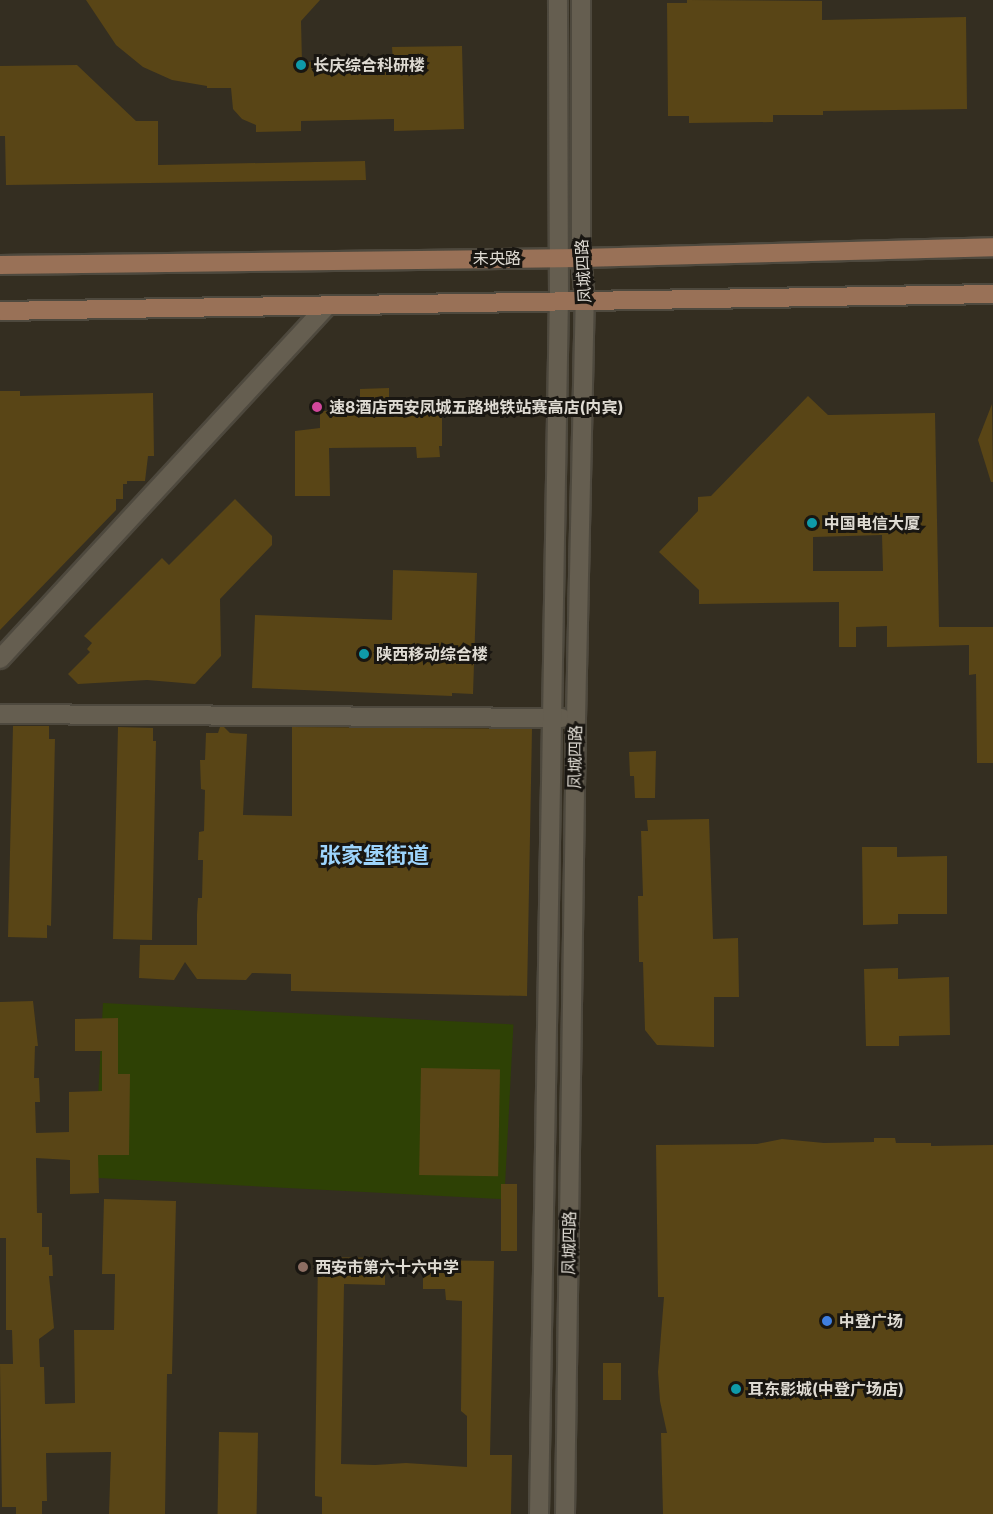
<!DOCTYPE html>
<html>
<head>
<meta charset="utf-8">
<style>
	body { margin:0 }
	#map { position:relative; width:993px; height:1514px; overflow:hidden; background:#342e21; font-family:Inter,"Noto Sans SC",sans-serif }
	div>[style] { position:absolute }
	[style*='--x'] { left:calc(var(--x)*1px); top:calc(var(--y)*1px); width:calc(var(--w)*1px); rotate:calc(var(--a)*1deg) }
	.green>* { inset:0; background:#2e4105; transform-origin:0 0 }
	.building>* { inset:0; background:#594516; transform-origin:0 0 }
	.roads { filter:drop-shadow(2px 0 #4e493e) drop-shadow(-2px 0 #4e493e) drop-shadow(0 2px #4e493e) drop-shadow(0 -2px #4e493e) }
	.minor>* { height:18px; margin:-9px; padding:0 9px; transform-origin:9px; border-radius:9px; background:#655e50 }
	.major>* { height:18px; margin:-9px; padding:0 9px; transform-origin:9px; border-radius:9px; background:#997157 }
	.dots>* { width:16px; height:16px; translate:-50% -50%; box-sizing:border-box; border:3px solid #191611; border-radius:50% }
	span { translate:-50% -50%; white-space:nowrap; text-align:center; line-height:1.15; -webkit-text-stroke:6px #191611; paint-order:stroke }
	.poi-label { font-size:16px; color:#dfdbd3; font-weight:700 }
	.left { translate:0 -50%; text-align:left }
	.street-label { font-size:16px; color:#dfdbd3 }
	.district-label { font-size:22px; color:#9dd4fc; font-weight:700 }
</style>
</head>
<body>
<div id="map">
	<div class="green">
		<div style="left:103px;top:1003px;width:411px;height:175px;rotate:3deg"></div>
	</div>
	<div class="building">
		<div style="clip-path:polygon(86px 0,320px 0,301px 21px,302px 62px,393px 61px,392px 47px,462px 46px,464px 129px,394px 131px,394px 119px,301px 121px,301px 131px,256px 132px,256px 125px,242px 119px,233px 109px,231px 88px,207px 88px,207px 86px,172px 80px,143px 67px,116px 45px)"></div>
		<div style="clip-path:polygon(687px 0,822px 1px,822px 20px,966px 17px,967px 109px,823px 111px,823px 115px,773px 115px,773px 122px,689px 123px,689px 116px,668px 116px,667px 3px,687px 3px)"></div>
		<div style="clip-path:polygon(77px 65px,136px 121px,158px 121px,158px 165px,365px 161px,366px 180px,6px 185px,5px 136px,0 136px,0 66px)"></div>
		<div style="clip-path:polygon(389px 388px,389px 400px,442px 399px,442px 446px,439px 446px,440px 457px,417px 458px,416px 447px,329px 448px,330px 496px,295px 496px,295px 431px,320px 428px,320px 411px,345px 411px,345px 400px,360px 400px,360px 389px)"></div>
		<div style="clip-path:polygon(0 391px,20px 391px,20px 396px,153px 393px,154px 456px,148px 456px,145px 481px,127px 481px,127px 484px,123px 484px,123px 499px,116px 499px,116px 510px,0 630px)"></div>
		<div style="clip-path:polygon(evenodd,808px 396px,828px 415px,935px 413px,939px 627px,993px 627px,993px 763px,977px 763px,976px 674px,969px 675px,969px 645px,887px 647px,887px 626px,856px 627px,856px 647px,839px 647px,839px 602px,699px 604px,699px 590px,659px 552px,698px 511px,698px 497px,711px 496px,808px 396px,882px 535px,883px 571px,813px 571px,813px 537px,882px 535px)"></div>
		<div style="clip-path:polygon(992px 404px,993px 482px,991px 482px,978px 440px)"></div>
		<div style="clip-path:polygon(235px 499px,272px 536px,272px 545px,220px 599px,221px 656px,195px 684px,147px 680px,78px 684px,68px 674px,90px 652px,87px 649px,92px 643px,84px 636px,162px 558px,169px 565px)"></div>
		<div style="clip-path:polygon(393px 570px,477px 573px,473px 694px,452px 693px,452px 696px,252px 688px,255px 615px,392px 620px)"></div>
		<div style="clip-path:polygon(13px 726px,49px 726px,49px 739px,55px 739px,51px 926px,47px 925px,47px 938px,8px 937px)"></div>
		<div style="clip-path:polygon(118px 727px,153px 728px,153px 741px,156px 741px,152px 940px,113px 939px)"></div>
		<div style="clip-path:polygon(220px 727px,224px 727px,230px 733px,247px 734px,243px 815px,292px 816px,292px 727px,532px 729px,527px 996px,291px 991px,291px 974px,252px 973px,246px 980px,197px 979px,185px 962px,174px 980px,139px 978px,140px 945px,197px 945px,197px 914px,198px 898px,202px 898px,203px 860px,198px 860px,199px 832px,204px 831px,205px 790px,201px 789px,200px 760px,205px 760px,206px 733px,218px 733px)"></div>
		<div style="clip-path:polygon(656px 751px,655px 798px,635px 798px,634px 776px,630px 776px,629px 752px)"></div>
		<div style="clip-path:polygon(709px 819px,713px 939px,738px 938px,739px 997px,714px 997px,714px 1047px,657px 1045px,645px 1030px,643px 962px,639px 962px,638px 896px,643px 896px,641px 831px,648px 831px,647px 820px)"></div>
		<div style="clip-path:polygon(862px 847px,897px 847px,897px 857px,947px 856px,947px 914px,898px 914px,898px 924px,863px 925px)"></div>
		<div style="clip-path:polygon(898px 968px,898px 979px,949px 977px,950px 1035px,899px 1036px,899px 1046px,866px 1046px,864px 969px)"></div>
		<div style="clip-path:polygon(33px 1001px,38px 1046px,35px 1046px,34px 1078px,39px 1078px,40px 1102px,35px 1102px,36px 1133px,69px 1132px,69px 1092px,102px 1091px,102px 1051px,75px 1051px,75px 1019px,118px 1018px,118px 1074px,130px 1074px,129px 1155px,98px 1155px,99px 1193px,70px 1194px,70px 1160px,36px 1158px,37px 1213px,42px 1213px,42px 1247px,49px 1247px,49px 1255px,52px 1255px,53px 1276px,49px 1276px,54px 1328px,39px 1339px,40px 1367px,44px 1367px,45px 1404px,75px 1403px,74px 1330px,114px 1330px,115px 1274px,102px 1274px,104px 1199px,176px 1201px,172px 1374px,167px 1374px,165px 1514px,109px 1514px,111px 1452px,46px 1453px,47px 1501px,42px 1501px,42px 1514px,16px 1514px,16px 1507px,2px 1507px,0 1364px,13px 1364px,12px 1330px,6px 1330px,6px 1238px,0 1238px,0 1002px)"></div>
		<div style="left:421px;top:1068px;width:79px;height:107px;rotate:1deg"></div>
		<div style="clip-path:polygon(874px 1138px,895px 1138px,896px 1143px,931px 1143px,931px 1146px,993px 1145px,993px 1514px,663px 1514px,661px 1433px,667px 1433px,660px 1401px,658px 1372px,664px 1297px,658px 1297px,656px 1145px,757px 1144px,782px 1139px,824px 1143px,874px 1142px)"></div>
		<div style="left:501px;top:1184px;width:16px;height:67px"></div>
		<div style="clip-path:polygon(318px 1257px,385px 1258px,385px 1285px,344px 1284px,341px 1464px,375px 1465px,406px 1463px,467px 1467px,467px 1416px,461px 1411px,462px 1301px,446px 1300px,445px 1289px,423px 1289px,423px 1260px,494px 1261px,490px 1455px,512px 1455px,511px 1514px,322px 1514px,322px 1497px,315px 1496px,315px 1483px)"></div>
		<div style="left:603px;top:1363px;width:18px;height:37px"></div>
		<div style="left:219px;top:1432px;width:39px;height:82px;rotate:1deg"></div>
	</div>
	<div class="roads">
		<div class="minor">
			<div style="--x:0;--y:659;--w:481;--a:-47.2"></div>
			<div style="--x:0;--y:714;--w:562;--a:0.41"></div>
			<div style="--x:539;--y:1514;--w:1214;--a:-89.06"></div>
			<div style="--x:559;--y:300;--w:300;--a:-90.2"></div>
			<div style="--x:565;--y:1514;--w:795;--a:-89.21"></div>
			<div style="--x:576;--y:719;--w:418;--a:-88.8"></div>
			<div style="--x:585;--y:301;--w:43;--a:-95.3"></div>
			<div style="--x:581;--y:258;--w:258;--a:-90"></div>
		</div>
		<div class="major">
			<div style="--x:0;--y:265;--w:581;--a:-0.69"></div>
			<div style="--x:581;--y:258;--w:412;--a:-1.5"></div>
			<div style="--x:0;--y:311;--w:993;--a:-0.98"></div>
		</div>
	</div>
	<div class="dots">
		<div style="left:301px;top:65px;background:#0f9aa8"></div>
		<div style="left:317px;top:407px;background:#d1479c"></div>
		<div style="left:812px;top:523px;background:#0f9aa8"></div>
		<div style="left:364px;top:654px;background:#0f9aa8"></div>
		<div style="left:303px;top:1267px;background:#8d6e63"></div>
		<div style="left:827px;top:1321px;background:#3f7fe0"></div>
		<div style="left:736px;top:1389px;background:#0f9aa8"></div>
	</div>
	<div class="poi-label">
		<span class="left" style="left:313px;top:65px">长庆综合科研楼</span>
		<span class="left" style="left:329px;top:407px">速8酒店西安凤城五路地铁站赛高店(内宾)</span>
		<span class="left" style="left:824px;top:523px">中国电信大厦</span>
		<span class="left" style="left:376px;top:654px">陕西移动综合楼</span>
		<span class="left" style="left:315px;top:1267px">西安市第六十六中学</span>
		<span class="left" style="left:839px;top:1321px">中登广场</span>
		<span class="left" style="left:748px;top:1389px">耳东影城(中登广场店)</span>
	</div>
	<div class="street-label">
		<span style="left:497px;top:258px">未央路</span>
		<span style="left:583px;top:271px;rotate:-93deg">凤城四路</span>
		<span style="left:575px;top:757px;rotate:-89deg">凤城四路</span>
		<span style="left:569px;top:1243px;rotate:-89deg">凤城四路</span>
	</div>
	<div class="district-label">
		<span style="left:374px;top:856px">张家堡街道</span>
	</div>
</div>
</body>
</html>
